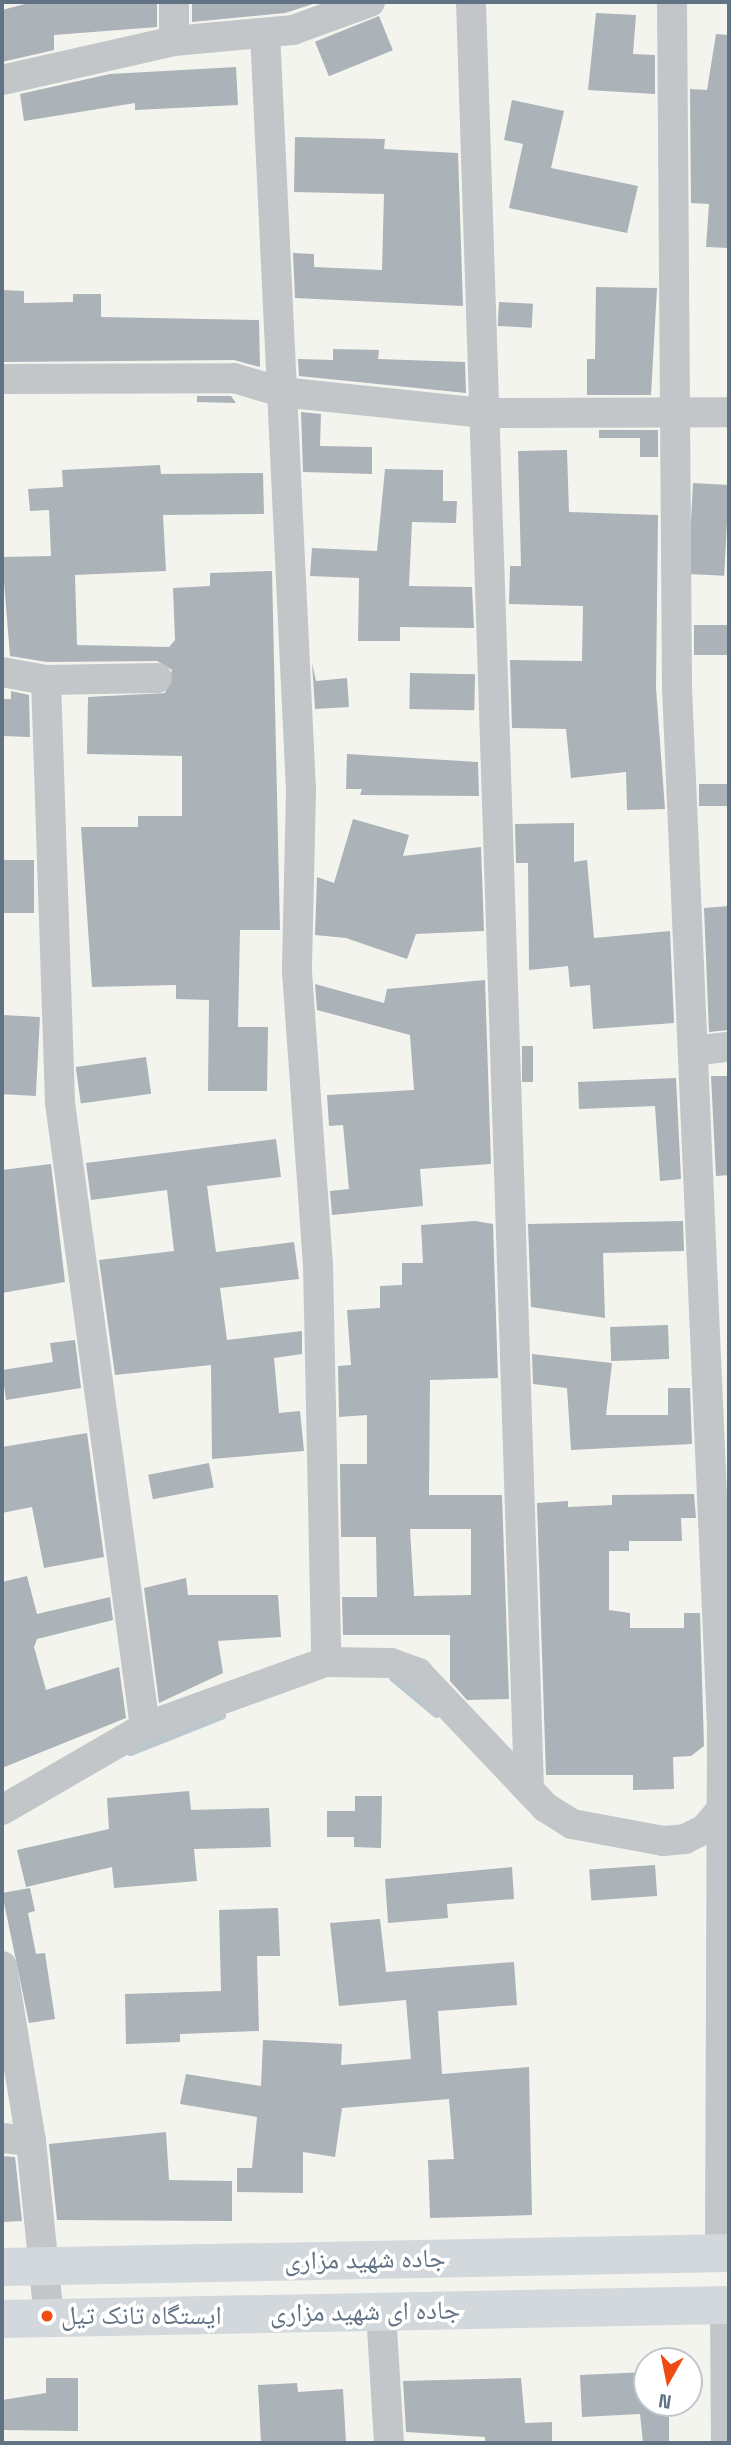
<!DOCTYPE html>
<html>
<head>
<meta charset="utf-8">
<style>
	body { margin:0 }
	#map { position:relative; width:731px; height:2445px; overflow:hidden; background:#f4f4ef; font-family:"Space Grotesk","Noto Naskh Arabic",sans-serif }
	div>[style] { position:absolute }
	[style*='--x'] { left:calc(var(--x)*1px); top:calc(var(--y)*1px); width:calc(var(--w)*1px); rotate:calc(var(--a)*1deg) }
	.stream>* { height:9px; margin:-4.5px; padding:0 4.5px; transform-origin:4.5px; border-radius:4.5px; background:#bbc7cc }
	.building>* { inset:0; background:#abb2b8; transform-origin:0 0 }
	.street>* { height:30px; margin:-15px; padding:0 15px; transform-origin:15px; border-radius:15px; background:#c2c6c9 }
	.secondary>* { height:38px; margin:-19px; padding:0 19px; transform-origin:19px; border-radius:19px; background:#d2d8dc }
	.dots>* { width:19px; height:19px; translate:-50% -50%; box-sizing:border-box; border:4px solid #fff; border-radius:50% }
	span { translate:-50% -50%; white-space:nowrap; text-align:center; line-height:1.15; -webkit-text-stroke:7px #fff; paint-order:stroke }
	.street-label { font-size:26px; color:#607283 }
	.poi-label { font-size:26px; color:#607283 }
	.left { translate:0 -50%; text-align:left }
	.frame { position:absolute; inset:0; border:4px solid #607283; pointer-events:none }
	.north { position:absolute; left:633px; top:2347px; width:70px; height:70px; box-sizing:border-box; background:#fff; border:2px solid #bfc7cd; border-radius:50%; rotate:189deg; font-size:19px; font-weight:700; line-height:28px; text-align:center; color:#607283 }
	.north::after { content:''; display:block; margin:auto; width:24px; height:32px; background:#f04c12; clip-path:polygon(50% 0,100% 100%,50% 72%,0 100%) }
</style>
</head>
<body>
<div id="map">
	<div class="stream">
		<div style="--x:393;--y:1677;--w:56;--a:39.9"></div>
		<div style="--x:130;--y:1751;--w:98;--a:-21.6"></div>
	</div>
	<div class="building">
		<div style="clip-path:polygon(33px 2px,157px 2px,157px 27px,54px 35px,54px 50px,2px 62px,2px 10px)"></div>
		<div style="clip-path:polygon(192px 2px,191px 2px,319px 2px,285px 13px,192px 22px)"></div>
		<div style="clip-path:polygon(596px 13px,636px 15px,633px 54px,655px 55px,655px 94px,588px 90px)"></div>
		<div style="left:379px;top:16px;width:37px;height:69px;rotate:68deg"></div>
		<div style="clip-path:polygon(716px 34px,729px 35px,729px 248px,706px 247px,709px 204px,691px 203px,690px 89px,707px 90px)"></div>
		<div style="clip-path:polygon(236px 67px,238px 105px,135px 110px,135px 103px,24px 121px,20px 94px,110px 74px)"></div>
		<div style="clip-path:polygon(512px 100px,564px 111px,551px 168px,638px 186px,627px 233px,509px 208px,523px 144px,504px 140px)"></div>
		<div style="clip-path:polygon(295px 137px,385px 139px,384px 149px,458px 153px,463px 306px,295px 298px,293px 253px,314px 254px,314px 267px,382px 270px,384px 194px,294px 192px)"></div>
		<div style="clip-path:polygon(596px 287px,657px 288px,651px 395px,587px 395px,587px 359px,595px 359px)"></div>
		<div style="clip-path:polygon(2px 290px,24px 291px,24px 303px,73px 302px,73px 294px,101px 294px,101px 317px,259px 320px,260px 367px,234px 360px,2px 362px)"></div>
		<div style="left:499px;top:302px;width:34px;height:24px;rotate:3deg"></div>
		<div style="clip-path:polygon(333px 349px,379px 350px,378px 359px,465px 362px,466px 393px,299px 376px,298px 359px,333px 360px)"></div>
		<div style="clip-path:polygon(197px 396px,231px 396px,236px 403px,197px 402px)"></div>
		<div style="clip-path:polygon(301px 412px,321px 414px,320px 446px,372px 447px,372px 474px,303px 472px)"></div>
		<div style="clip-path:polygon(599px 430px,658px 430px,658px 457px,640px 457px,640px 438px,599px 438px)"></div>
		<div style="clip-path:polygon(567px 450px,569px 512px,658px 515px,656px 688px,665px 809px,627px 810px,626px 772px,571px 778px,566px 729px,512px 728px,510px 660px,582px 661px,583px 606px,509px 604px,510px 566px,521px 566px,518px 451px)"></div>
		<div style="clip-path:polygon(160px 465px,161px 474px,263px 473px,264px 514px,163px 515px,166px 571px,75px 575px,77px 645px,169px 647px,175px 640px,173px 588px,210px 586px,210px 573px,272px 571px,280px 930px,240px 930px,238px 1027px,268px 1027px,267px 1091px,208px 1091px,209px 1000px,176px 999px,176px 985px,92px 987px,81px 827px,138px 827px,138px 816px,182px 816px,182px 756px,87px 754px,88px 697px,165px 693px,172px 670px,157px 661px,47px 662px,10px 656px,2px 557px,51px 556px,49px 510px,30px 511px,28px 489px,63px 487px,62px 470px)"></div>
		<div style="clip-path:polygon(385px 469px,443px 470px,443px 501px,457px 501px,456px 523px,412px 522px,409px 586px,472px 587px,474px 628px,400px 627px,400px 641px,358px 641px,359px 578px,310px 576px,312px 548px,377px 551px)"></div>
		<div style="left:693px;top:483px;width:36px;height:91px;rotate:3deg"></div>
		<div style="left:729px;top:625px;width:30px;height:35px;rotate:90deg"></div>
		<div style="clip-path:polygon(312px 663px,316px 681px,347px 678px,349px 707px,315px 709px)"></div>
		<div style="left:410px;top:673px;width:65px;height:36px;rotate:1deg"></div>
		<div style="clip-path:polygon(11px 691px,29px 695px,30px 737px,2px 736px,2px 699px,11px 699px)"></div>
		<div style="clip-path:polygon(347px 754px,478px 762px,479px 796px,360px 795px,362px 789px,346px 789px)"></div>
		<div style="left:729px;top:784px;width:22px;height:30px;rotate:90deg"></div>
		<div style="clip-path:polygon(353px 819px,409px 835px,403px 856px,481px 847px,484px 931px,416px 934px,407px 959px,346px 938px,315px 935px,317px 877px,334px 883px)"></div>
		<div style="clip-path:polygon(574px 823px,574px 862px,587px 860px,594px 938px,670px 931px,674px 1023px,593px 1029px,590px 985px,570px 987px,568px 966px,529px 970px,528px 863px,516px 863px,515px 824px)"></div>
		<div style="left:4px;top:860px;width:30px;height:53px"></div>
		<div style="clip-path:polygon(729px 906px,729px 1030px,709px 1032px,704px 908px)"></div>
		<div style="clip-path:polygon(485px 980px,491px 1164px,420px 1169px,423px 1206px,332px 1215px,330px 1191px,349px 1189px,343px 1125px,329px 1126px,327px 1095px,414px 1090px,410px 1035px,317px 1010px,315px 984px,384px 1003px,387px 989px)"></div>
		<div style="left:2px;top:1015px;width:38px;height:79px;rotate:3deg"></div>
		<div style="left:522px;top:1046px;width:11px;height:36px"></div>
		<div style="left:146px;top:1057px;width:37px;height:71px;rotate:82deg"></div>
		<div style="clip-path:polygon(711px 1076px,729px 1076px,729px 1175px,716px 1176px)"></div>
		<div style="clip-path:polygon(676px 1078px,681px 1179px,660px 1181px,655px 1106px,579px 1109px,578px 1082px)"></div>
		<div style="clip-path:polygon(276px 1139px,281px 1177px,207px 1186px,216px 1252px,294px 1242px,299px 1279px,220px 1288px,227px 1340px,302px 1331px,302px 1354px,274px 1358px,279px 1413px,300px 1411px,304px 1451px,212px 1459px,211px 1365px,115px 1375px,99px 1260px,174px 1251px,167px 1190px,91px 1200px,86px 1163px)"></div>
		<div style="clip-path:polygon(51px 1164px,65px 1282px,2px 1293px,2px 1170px)"></div>
		<div style="clip-path:polygon(evenodd,475px 1221px,493px 1224px,498px 1378px,430px 1380px,429px 1495px,502px 1495px,509px 1699px,467px 1700px,450px 1681px,450px 1635px,343px 1635px,342px 1597px,377px 1597px,376px 1537px,341px 1537px,340px 1464px,367px 1464px,367px 1415px,339px 1417px,338px 1366px,351px 1365px,347px 1310px,380px 1308px,380px 1286px,402px 1285px,402px 1263px,423px 1263px,421px 1225px,475px 1221px,410px 1529px,471px 1529px,471px 1595px,414px 1596px,410px 1529px)"></div>
		<div style="clip-path:polygon(683px 1221px,684px 1251px,603px 1253px,605px 1318px,531px 1307px,528px 1224px)"></div>
		<div style="left:668px;top:1325px;width:34px;height:58px;rotate:88deg"></div>
		<div style="clip-path:polygon(75px 1340px,81px 1388px,6px 1400px,2px 1370px,53px 1362px,50px 1343px)"></div>
		<div style="clip-path:polygon(532px 1354px,612px 1363px,606px 1415px,668px 1415px,668px 1388px,690px 1388px,692px 1444px,571px 1450px,567px 1388px,533px 1384px)"></div>
		<div style="clip-path:polygon(87px 1433px,104px 1557px,44px 1568px,32px 1507px,2px 1513px,2px 1447px)"></div>
		<div style="left:209px;top:1463px;width:25px;height:62px;rotate:79deg"></div>
		<div style="clip-path:polygon(694px 1494px,696px 1518px,681px 1518px,682px 1541px,629px 1541px,629px 1551px,609px 1551px,609px 1610px,630px 1613px,630px 1628px,684px 1628px,684px 1613px,700px 1613px,704px 1746px,691px 1756px,673px 1757px,674px 1789px,633px 1790px,633px 1775px,546px 1775px,537px 1503px,568px 1501px,568px 1507px,612px 1505px,612px 1495px)"></div>
		<div style="clip-path:polygon(27px 1576px,37px 1614px,110px 1597px,113px 1620px,37px 1639px,34px 1647px,46px 1690px,119px 1667px,126px 1718px,2px 1768px,2px 1582px)"></div>
		<div style="clip-path:polygon(186px 1578px,188px 1595px,278px 1595px,281px 1637px,218px 1641px,223px 1673px,159px 1703px,144px 1588px)"></div>
		<div style="clip-path:polygon(189px 1791px,191px 1810px,269px 1808px,271px 1847px,194px 1849px,197px 1881px,114px 1888px,112px 1867px,26px 1887px,17px 1850px,109px 1829px,107px 1798px)"></div>
		<div style="clip-path:polygon(355px 1796px,382px 1796px,381px 1848px,354px 1847px,354px 1837px,327px 1837px,327px 1811px,355px 1811px)"></div>
		<div style="left:655px;top:1865px;width:31px;height:66px;rotate:86deg"></div>
		<div style="clip-path:polygon(512px 1867px,514px 1899px,447px 1904px,448px 1918px,388px 1923px,385px 1879px)"></div>
		<div style="clip-path:polygon(30px 1888px,35px 1911px,28px 1913px,36px 1954px,45px 1953px,55px 2019px,29px 2023px,2px 1893px)"></div>
		<div style="clip-path:polygon(278px 1908px,280px 1956px,257px 1956px,259px 2031px,180px 2034px,180px 2042px,126px 2044px,125px 1994px,221px 1991px,219px 1910px)"></div>
		<div style="clip-path:polygon(380px 1919px,386px 1972px,514px 1962px,517px 2005px,438px 2011px,442px 2074px,529px 2067px,532px 2215px,430px 2218px,428px 2160px,454px 2159px,449px 2099px,342px 2108px,335px 2157px,303px 2152px,303px 2193px,237px 2192px,237px 2168px,252px 2168px,257px 2117px,180px 2104px,186px 2074px,261px 2086px,263px 2040px,342px 2044px,341px 2065px,411px 2059px,406px 2000px,339px 2006px,330px 1923px)"></div>
		<div style="clip-path:polygon(166px 2132px,169px 2180px,232px 2181px,232px 2221px,57px 2220px,49px 2144px)"></div>
		<div style="clip-path:polygon(2px 2156px,15px 2157px,22px 2221px,2px 2222px)"></div>
		<div style="clip-path:polygon(647px 2372px,647px 2403px,669px 2403px,669px 2443px,643px 2443px,640px 2414px,582px 2417px,580px 2375px)"></div>
		<div style="clip-path:polygon(46px 2378px,78px 2378px,78px 2431px,2px 2430px,2px 2400px,46px 2393px)"></div>
		<div style="clip-path:polygon(521px 2378px,525px 2423px,552px 2422px,552px 2443px,485px 2443px,485px 2437px,406px 2432px,403px 2381px)"></div>
		<div style="clip-path:polygon(297px 2383px,298px 2392px,343px 2389px,346px 2443px,261px 2443px,258px 2385px)"></div>
	</div>
	<div class="street">
		<div style="--x:471;--y:2;--w:1788;--a:88.14"></div>
		<div style="--x:672;--y:2;--w:686;--a:89.58"></div>
		<div style="--x:677;--y:688;--w:1038;--a:87.52"></div>
		<div style="--x:722;--y:1725;--w:528;--a:90.22"></div>
		<div style="--x:265;--y:33;--w:758;--a:87.28"></div>
		<div style="--x:301;--y:790;--w:182;--a:91.3"></div>
		<div style="--x:297;--y:972;--w:293;--a:85.9"></div>
		<div style="--x:318;--y:1264;--w:398;--a:88.8"></div>
		<div style="--x:174;--y:41;--w:39;--a:-90"></div>
		<div style="--x:2;--y:80;--w:176;--a:-12.8"></div>
		<div style="--x:174;--y:41;--w:120;--a:-5.3"></div>
		<div style="--x:293;--y:30;--w:82;--a:-20"></div>
		<div style="--x:2;--y:379;--w:232;--a:-0.2"></div>
		<div style="--x:234;--y:378;--w:49;--a:16.6"></div>
		<div style="--x:281;--y:392;--w:205;--a:5.9"></div>
		<div style="--x:485;--y:413;--w:244;--a:-0.2"></div>
		<div style="--x:2;--y:672;--w:45;--a:10.3"></div>
		<div style="--x:46;--y:680;--w:111;--a:-1"></div>
		<div style="--x:46;--y:680;--w:423;--a:88.1"></div>
		<div style="--x:60;--y:1103;--w:630;--a:82.24"></div>
		<div style="--x:694;--y:1051;--w:35;--a:-7"></div>
		<div style="--x:2;--y:1810;--w:165;--a:-30.1"></div>
		<div style="--x:145;--y:1727;--w:192;--a:-19.8"></div>
		<div style="--x:326;--y:1662;--w:65;--a:0.9"></div>
		<div style="--x:391;--y:1663;--w:29;--a:20"></div>
		<div style="--x:418;--y:1673;--w:185;--a:46.5"></div>
		<div style="--x:545;--y:1807;--w:32;--a:32"></div>
		<div style="--x:572;--y:1824;--w:93;--a:10.6"></div>
		<div style="--x:663;--y:1841;--w:22;--a:-5"></div>
		<div style="--x:685;--y:1839;--w:22;--a:-27"></div>
		<div style="--x:705;--y:1829;--w:34;--a:-50"></div>
		<div style="--x:2;--y:1966;--w:177;--a:80.6"></div>
		<div style="--x:31;--y:2141;--w:177;--a:84.2"></div>
		<div style="--x:2;--y:2138;--w:29;--a:6"></div>
		<div style="--x:725;--y:2305;--w:138;--a:89.6"></div>
		<div style="--x:381;--y:2312;--w:131;--a:86.5"></div>
	</div>
	<div class="secondary">
		<div style="--x:2;--y:2267;--w:727;--a:-1.1"></div>
		<div style="--x:2;--y:2319;--w:727;--a:-1.1"></div>
	</div>
	<div class="dots">
		<div style="left:47px;top:2316px;background:#f04c12"></div>
	</div>
	<div class="street-label">
		<span style="left:365px;top:2260px;rotate:-1deg">جاده شهید مزاری</span>
		<span style="left:365px;top:2312px;rotate:-1deg">جاده ای شهید مزاری</span>
	</div>
	<div class="poi-label">
		<span class="left" style="left:61px;top:2316px">ایستگاه تانک تیل</span>
	</div>
	<div class="frame"></div>
	<div class="north">N</div>
</div>
</body>
</html>
